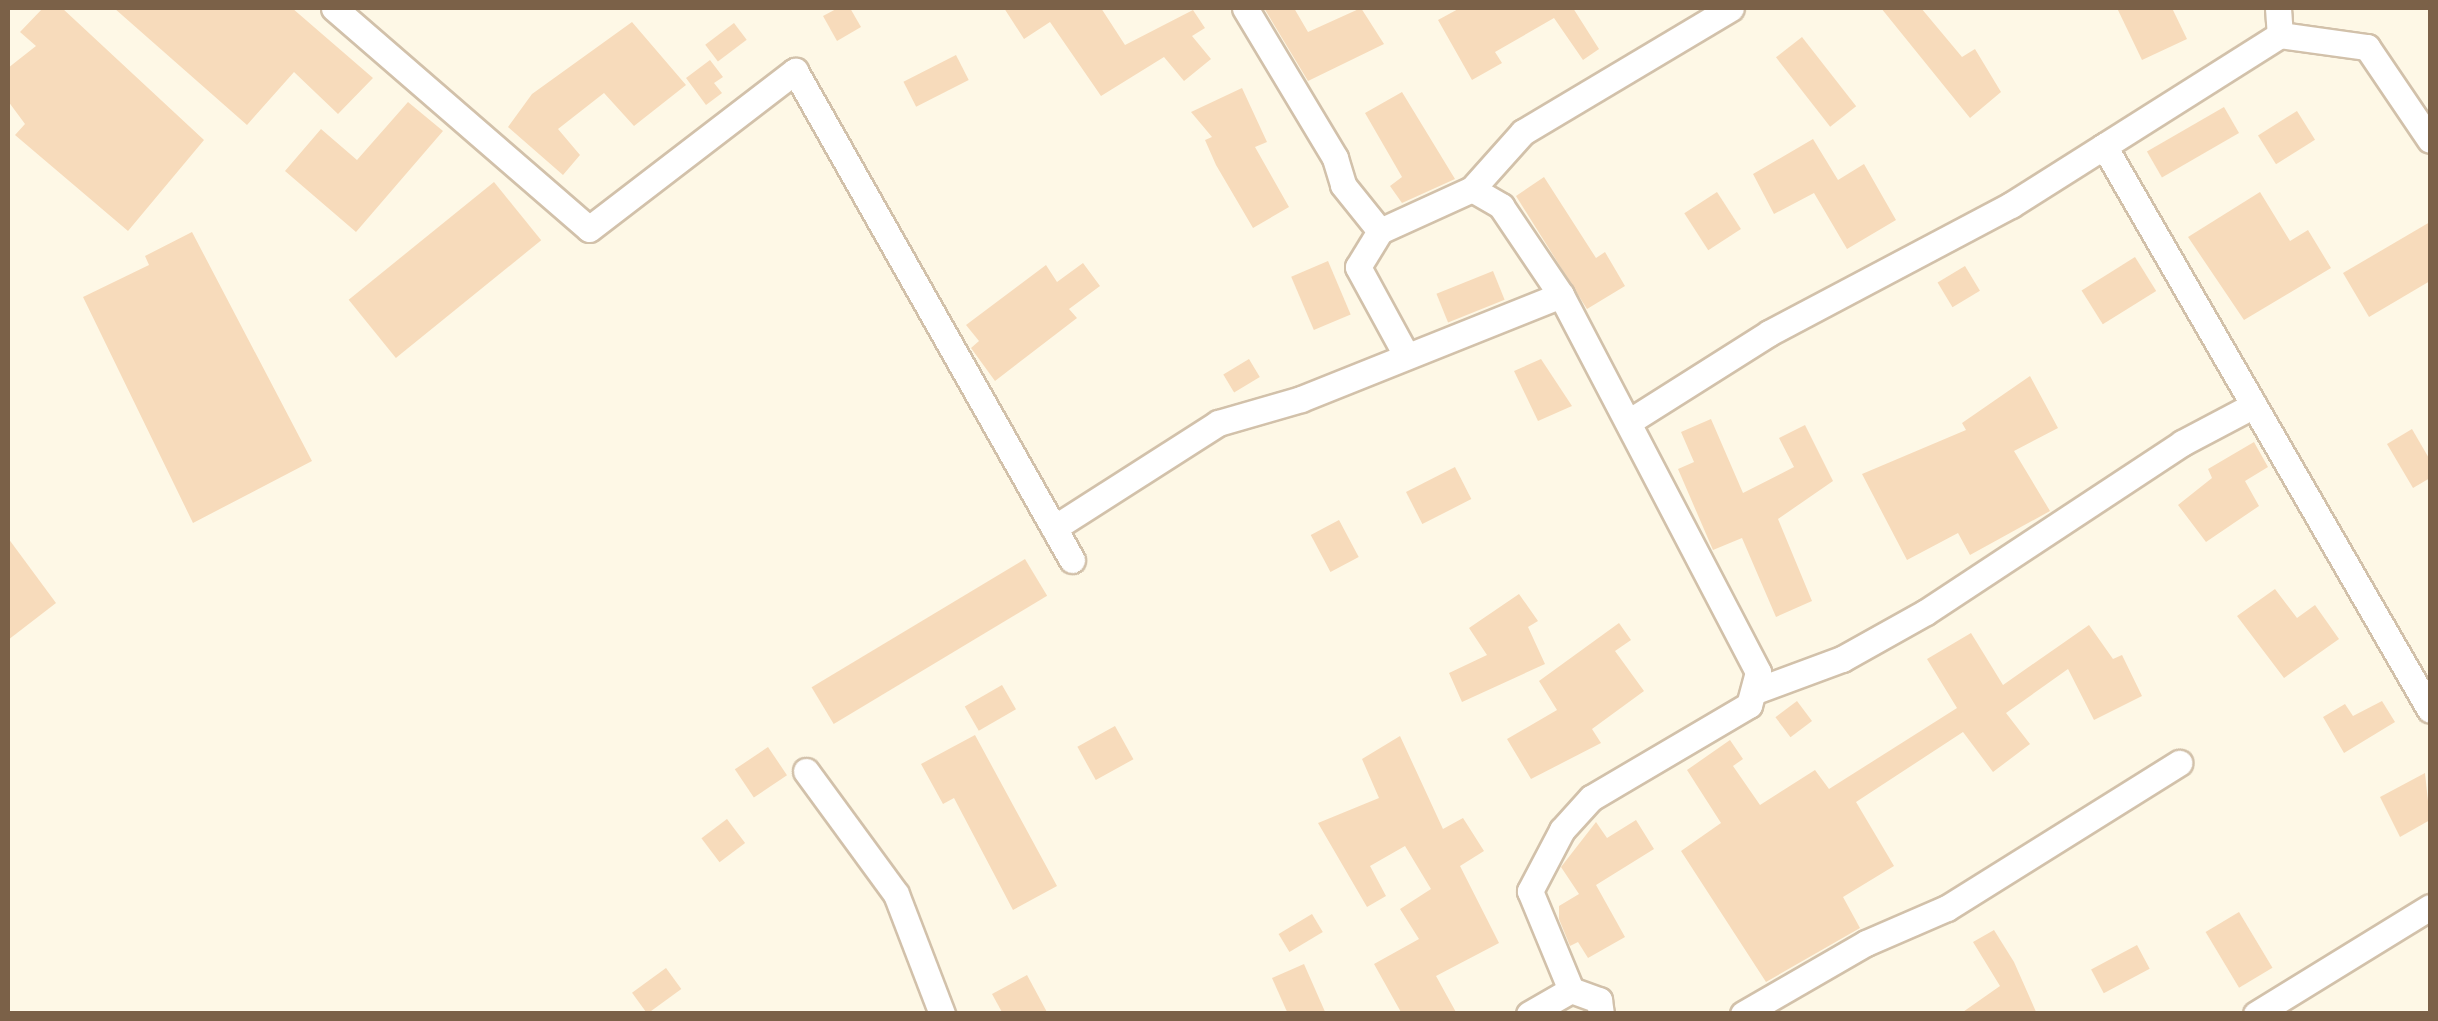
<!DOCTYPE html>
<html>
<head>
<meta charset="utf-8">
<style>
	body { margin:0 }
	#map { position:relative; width:2438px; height:1021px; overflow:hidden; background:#fef8e6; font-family:"DM Sans",sans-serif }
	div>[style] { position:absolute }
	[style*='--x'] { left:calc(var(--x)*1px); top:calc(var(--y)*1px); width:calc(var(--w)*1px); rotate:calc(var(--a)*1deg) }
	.building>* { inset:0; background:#f7dbbb; transform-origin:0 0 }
	.roads { filter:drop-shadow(2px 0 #d2c1aa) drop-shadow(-2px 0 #d2c1aa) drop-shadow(0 2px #d2c1aa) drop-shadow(0 -2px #d2c1aa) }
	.street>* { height:25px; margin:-12.5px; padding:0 12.5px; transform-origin:12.5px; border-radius:12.5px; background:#fff }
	span { translate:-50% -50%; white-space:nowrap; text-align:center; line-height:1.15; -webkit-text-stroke:10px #fffbef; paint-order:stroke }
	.frame { position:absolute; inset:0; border:10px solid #7b6148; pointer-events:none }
</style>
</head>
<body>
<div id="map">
	<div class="building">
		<div style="clip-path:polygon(43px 8px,62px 8px,204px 140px,128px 231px,15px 135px,25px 124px,8px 101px,8px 68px,36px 46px,20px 32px)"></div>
		<div style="clip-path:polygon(114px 8px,292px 8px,373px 78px,338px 114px,294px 72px,247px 125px)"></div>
		<div style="clip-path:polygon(838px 8px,850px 8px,861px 27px,837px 41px,823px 16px)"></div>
		<div style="clip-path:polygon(1004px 8px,1101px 8px,1125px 45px,1193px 10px,1205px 28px,1192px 36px,1211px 59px,1184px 81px,1164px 57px,1101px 96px,1050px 22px,1024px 39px)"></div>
		<div style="clip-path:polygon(1264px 8px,1294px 8px,1308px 32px,1361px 8px,1384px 44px,1308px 81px)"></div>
		<div style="clip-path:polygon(1460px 8px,1573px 8px,1599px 49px,1583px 60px,1554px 18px,1495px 52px,1502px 63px,1472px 80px,1438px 20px)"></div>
		<div style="clip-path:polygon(1881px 8px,1921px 8px,1962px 57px,1975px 49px,2001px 92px,1970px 118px)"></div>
		<div style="clip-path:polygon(2117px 8px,2172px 8px,2187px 39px,2142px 60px)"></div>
		<div style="clip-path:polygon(632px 22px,686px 85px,634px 126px,604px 93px,558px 129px,580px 155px,563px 175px,508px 127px,532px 94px)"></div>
		<div style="left:734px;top:23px;width:21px;height:36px;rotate:53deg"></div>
		<div style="left:1802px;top:37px;width:88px;height:33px;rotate:52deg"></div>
		<div style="left:956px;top:55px;width:28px;height:59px;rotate:63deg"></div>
		<div style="clip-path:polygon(710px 60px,723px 77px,714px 83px,722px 93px,706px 105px,686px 78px)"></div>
		<div style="clip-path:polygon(1242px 88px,1267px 142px,1255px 147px,1289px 207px,1253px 228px,1216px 165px,1205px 140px,1212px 137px,1191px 112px)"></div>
		<div style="clip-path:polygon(1402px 92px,1455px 179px,1402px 203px,1390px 186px,1402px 177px,1365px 113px)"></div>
		<div style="clip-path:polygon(408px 102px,443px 131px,356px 232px,285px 171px,321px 129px,357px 160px)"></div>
		<div style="left:2224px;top:107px;width:30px;height:89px;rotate:60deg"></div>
		<div style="left:2297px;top:111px;width:34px;height:46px;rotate:58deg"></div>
		<div style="clip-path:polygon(1813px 139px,1838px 180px,1864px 164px,1896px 220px,1847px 249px,1814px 193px,1774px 214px,1753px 174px)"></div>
		<div style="clip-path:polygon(1544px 177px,1596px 258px,1605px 252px,1625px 286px,1587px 309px,1516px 196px)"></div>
		<div style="left:494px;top:182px;width:75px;height:187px;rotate:51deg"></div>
		<div style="left:1717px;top:192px;width:44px;height:39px;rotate:57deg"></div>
		<div style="clip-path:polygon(2260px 192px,2290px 241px,2308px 230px,2331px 268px,2244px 320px,2188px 237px)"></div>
		<div style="clip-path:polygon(2430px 222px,2430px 281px,2369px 317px,2343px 273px)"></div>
		<div style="clip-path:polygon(192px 232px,312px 461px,193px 523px,83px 297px,149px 265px,145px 256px)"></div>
		<div style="left:2135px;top:257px;width:40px;height:63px;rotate:58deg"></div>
		<div style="left:1328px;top:261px;width:58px;height:40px;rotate:67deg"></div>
		<div style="clip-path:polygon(1083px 263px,1100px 286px,1069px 309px,1077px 318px,995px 381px,971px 348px,979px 341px,966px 325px,1046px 265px,1057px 282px)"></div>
		<div style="left:1965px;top:266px;width:29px;height:32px;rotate:59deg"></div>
		<div style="left:1493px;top:271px;width:31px;height:61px;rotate:68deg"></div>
		<div style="left:1249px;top:359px;width:21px;height:30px;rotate:59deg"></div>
		<div style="clip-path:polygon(1541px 359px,1572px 406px,1538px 421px,1514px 371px)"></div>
		<div style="clip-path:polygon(2030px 376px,2058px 428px,2014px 451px,2050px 511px,1970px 555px,1958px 533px,1907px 560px,1862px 474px,1966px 430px,1962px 423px)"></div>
		<div style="clip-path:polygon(1711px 419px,1743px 493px,1794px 467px,1779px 438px,1805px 425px,1833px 481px,1778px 519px,1812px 601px,1776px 617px,1742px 538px,1713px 550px,1678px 469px,1694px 462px,1681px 432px)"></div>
		<div style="clip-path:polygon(2412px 429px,2430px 460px,2430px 478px,2413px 488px,2387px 444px)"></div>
		<div style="clip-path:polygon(2254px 442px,2268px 467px,2245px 481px,2259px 506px,2206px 542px,2178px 505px,2212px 478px,2208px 469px)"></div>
		<div style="left:1455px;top:467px;width:36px;height:55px;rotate:63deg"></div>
		<div style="left:1339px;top:520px;width:42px;height:32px;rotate:62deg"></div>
		<div style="clip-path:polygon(8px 538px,56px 603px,8px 640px)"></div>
		<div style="left:1025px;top:559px;width:43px;height:249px;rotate:59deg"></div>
		<div style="clip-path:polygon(2275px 589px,2297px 618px,2315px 605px,2339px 639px,2284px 678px,2237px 616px)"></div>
		<div style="clip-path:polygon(1519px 594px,1538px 621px,1528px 627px,1545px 664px,1462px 702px,1449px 673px,1487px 655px,1469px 628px)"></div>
		<div style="clip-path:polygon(1619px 623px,1631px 640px,1615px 651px,1644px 691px,1592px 729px,1601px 743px,1531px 779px,1507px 739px,1557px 710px,1539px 681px)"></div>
		<div style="clip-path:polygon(2089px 625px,2113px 659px,2122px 655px,2142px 696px,2094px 720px,2068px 669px,2006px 713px,2030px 744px,1993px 772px,1963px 732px,1856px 802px,1894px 866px,1843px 897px,1860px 928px,1766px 982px,1681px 851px,1721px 823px,1687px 770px,1730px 740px,1743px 759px,1733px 766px,1760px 805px,1815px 770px,1829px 789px,1957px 708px,1927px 659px,1971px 633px,2003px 685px)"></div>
		<div style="left:1002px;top:685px;width:28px;height:43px;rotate:60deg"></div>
		<div style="left:1797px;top:701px;width:25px;height:27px;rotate:53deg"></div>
		<div style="clip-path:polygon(2382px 701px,2395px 722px,2344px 753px,2323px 717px,2345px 704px,2353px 716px)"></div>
		<div style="left:1115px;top:726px;width:38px;height:43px;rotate:61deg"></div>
		<div style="clip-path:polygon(975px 735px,1057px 886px,1013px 910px,954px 798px,943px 804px,921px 764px)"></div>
		<div style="clip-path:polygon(1400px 736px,1443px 829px,1463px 818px,1484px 851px,1460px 866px,1499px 943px,1436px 976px,1457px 1014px,1402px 1014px,1374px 964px,1419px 939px,1400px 909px,1431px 889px,1405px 846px,1370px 866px,1386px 896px,1367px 907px,1318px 823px,1379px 798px,1362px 759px)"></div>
		<div style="left:768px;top:747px;width:34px;height:40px;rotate:56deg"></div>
		<div style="clip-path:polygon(2425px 773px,2430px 820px,2400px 837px,2380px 797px)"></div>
		<div style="left:727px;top:819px;width:30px;height:32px;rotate:53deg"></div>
		<div style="clip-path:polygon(1636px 820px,1654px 849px,1596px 885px,1625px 937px,1588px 958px,1578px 942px,1570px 946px,1559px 919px,1559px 906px,1579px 894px,1561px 867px,1596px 822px,1607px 838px)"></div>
		<div style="left:2239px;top:912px;width:65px;height:39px;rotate:59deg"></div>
		<div style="left:1312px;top:914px;width:21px;height:39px;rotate:59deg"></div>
		<div style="clip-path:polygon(1994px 930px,2014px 962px,2037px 1014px,1960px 1014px,2000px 986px,1973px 942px)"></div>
		<div style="left:2137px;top:945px;width:27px;height:52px;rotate:62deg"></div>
		<div style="clip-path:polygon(1304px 964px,1326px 1014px,1288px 1014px,1272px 978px)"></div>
		<div style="left:666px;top:968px;width:26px;height:42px;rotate:54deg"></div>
		<div style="clip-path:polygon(1027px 975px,1048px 1014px,1003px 1014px,992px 994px)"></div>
	</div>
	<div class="roads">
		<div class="street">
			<div style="--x:334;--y:8;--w:337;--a:40.9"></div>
			<div style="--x:589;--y:229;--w:260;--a:-37.5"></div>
			<div style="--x:795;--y:71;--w:562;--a:60.47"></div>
			<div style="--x:1245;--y:8;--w:175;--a:59"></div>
			<div style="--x:1335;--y:158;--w:28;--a:73"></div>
			<div style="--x:1343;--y:185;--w:59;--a:51.2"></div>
			<div style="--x:1380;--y:231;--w:101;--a:-24.5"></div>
			<div style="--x:1472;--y:189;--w:76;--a:-48.2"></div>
			<div style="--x:1523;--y:132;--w:242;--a:-30.8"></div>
			<div style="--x:2278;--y:8;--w:27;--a:86"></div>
			<div style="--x:2104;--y:146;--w:651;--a:59.97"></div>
			<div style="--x:1472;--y:189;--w:34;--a:30"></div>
			<div style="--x:1501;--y:206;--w:107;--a:56"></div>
			<div style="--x:1561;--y:295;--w:425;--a:62.4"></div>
			<div style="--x:1758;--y:672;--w:34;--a:105"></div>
			<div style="--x:1749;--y:705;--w:183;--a:149.5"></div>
			<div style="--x:1591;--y:798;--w:43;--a:132.2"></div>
			<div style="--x:1562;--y:830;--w:69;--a:117.7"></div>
			<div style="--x:1530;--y:891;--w:107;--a:67.5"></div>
			<div style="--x:1571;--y:990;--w:30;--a:20"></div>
			<div style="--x:1599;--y:1000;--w:14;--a:82"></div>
			<div style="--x:1380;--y:231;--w:42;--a:121.4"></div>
			<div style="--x:1358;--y:267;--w:100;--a:61.4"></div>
			<div style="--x:1630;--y:421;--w:165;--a:-32.3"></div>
			<div style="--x:1769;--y:333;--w:274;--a:-27.9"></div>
			<div style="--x:2011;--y:205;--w:318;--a:-32.3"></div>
			<div style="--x:2280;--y:35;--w:88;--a:7.9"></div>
			<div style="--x:2367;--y:47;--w:112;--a:55.9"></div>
			<div style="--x:1054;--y:528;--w:195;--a:-32.6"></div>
			<div style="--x:1218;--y:423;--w:86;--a:-16.1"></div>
			<div style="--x:1301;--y:399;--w:280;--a:-21.8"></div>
			<div style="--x:1758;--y:690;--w:90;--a:-20.3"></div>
			<div style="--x:1842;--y:659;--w:96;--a:-29.2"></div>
			<div style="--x:1926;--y:612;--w:307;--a:-33.4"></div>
			<div style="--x:2182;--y:443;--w:81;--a:-27.8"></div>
			<div style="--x:806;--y:771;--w:152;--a:53.8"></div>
			<div style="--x:896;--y:894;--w:129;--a:69"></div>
			<div style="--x:1529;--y:1014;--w:48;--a:-29.7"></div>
			<div style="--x:1743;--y:1014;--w:142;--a:-30"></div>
			<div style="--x:1866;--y:943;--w:88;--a:-23.4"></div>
			<div style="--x:1947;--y:908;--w:274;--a:-32"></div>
			<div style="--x:2256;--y:1014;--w:204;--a:-31.6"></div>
		</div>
	</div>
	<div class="frame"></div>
</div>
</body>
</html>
